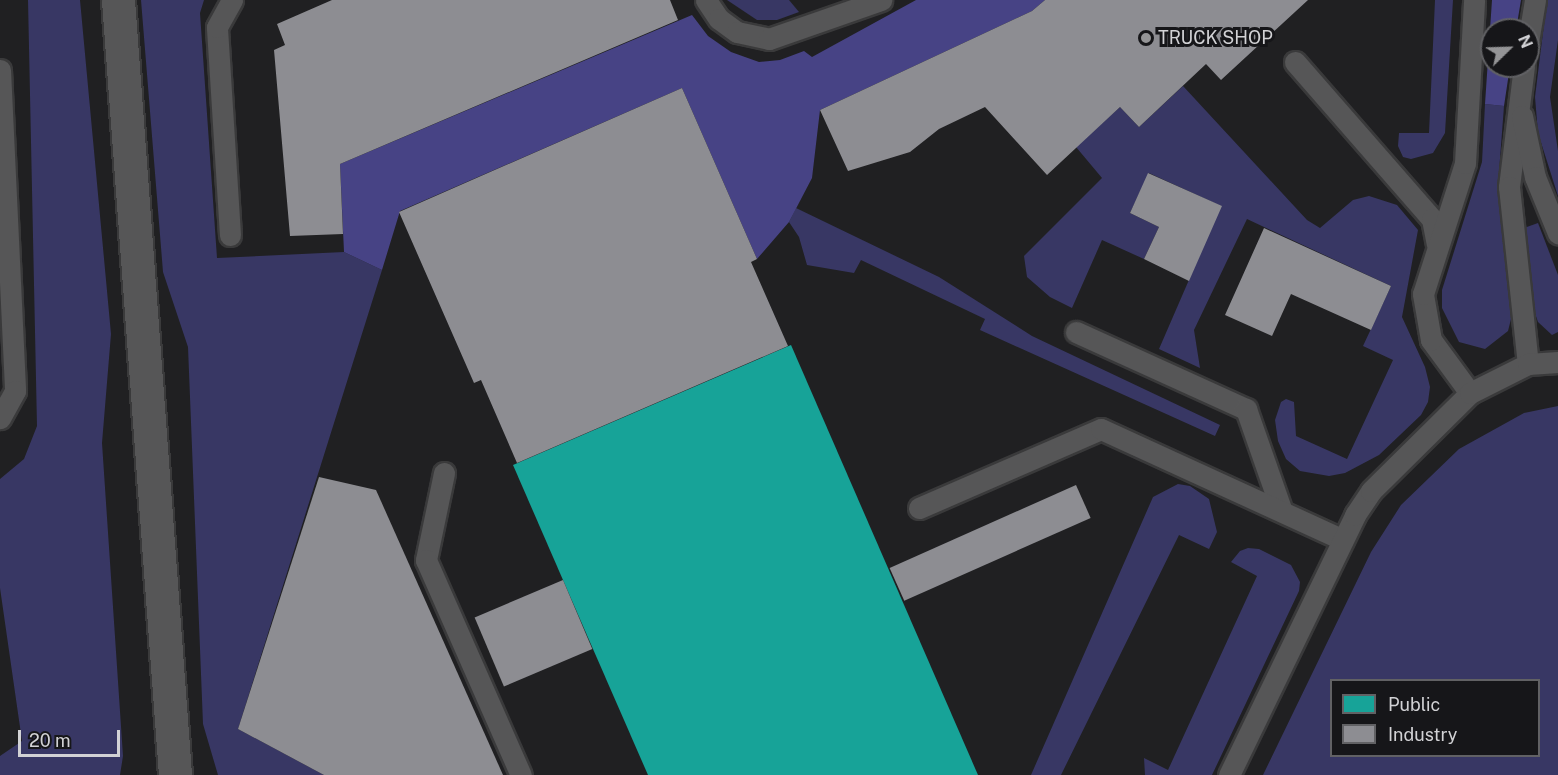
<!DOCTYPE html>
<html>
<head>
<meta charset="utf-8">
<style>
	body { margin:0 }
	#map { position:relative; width:1558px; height:775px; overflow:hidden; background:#202022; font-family:"Public Sans",sans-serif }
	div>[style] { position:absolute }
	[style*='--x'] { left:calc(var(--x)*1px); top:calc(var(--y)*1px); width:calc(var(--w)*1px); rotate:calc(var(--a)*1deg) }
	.green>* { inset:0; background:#383764 }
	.forest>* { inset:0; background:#474385 }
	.public>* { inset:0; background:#17a398 }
	.industry>* { inset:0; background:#8d8d92; transform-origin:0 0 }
	.roads { filter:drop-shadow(2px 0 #3a3a3b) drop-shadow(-2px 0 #3a3a3b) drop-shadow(0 2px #3a3a3b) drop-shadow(0 -2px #3a3a3b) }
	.service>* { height:21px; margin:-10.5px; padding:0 10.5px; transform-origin:10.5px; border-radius:10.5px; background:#565657 }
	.secondary>* { height:33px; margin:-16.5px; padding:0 16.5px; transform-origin:16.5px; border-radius:16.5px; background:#565657 }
	.dots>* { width:16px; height:16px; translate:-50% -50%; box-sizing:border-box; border:3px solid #161619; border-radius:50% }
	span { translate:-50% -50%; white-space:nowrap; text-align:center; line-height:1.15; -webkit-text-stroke:6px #161619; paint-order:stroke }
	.poi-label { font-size:18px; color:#d2d2d5 }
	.left { translate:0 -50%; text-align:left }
	.legend { position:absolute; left:1330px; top:679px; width:210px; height:78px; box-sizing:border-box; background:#161619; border:2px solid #616164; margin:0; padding:8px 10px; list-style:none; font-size:18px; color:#d2d2d5 }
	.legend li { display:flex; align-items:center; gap:12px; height:30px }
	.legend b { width:30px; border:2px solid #616164 }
	.north { position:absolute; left:1480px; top:18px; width:60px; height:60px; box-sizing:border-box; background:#161619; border:2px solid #616164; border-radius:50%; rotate:67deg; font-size:16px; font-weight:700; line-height:24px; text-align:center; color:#d2d2d5 }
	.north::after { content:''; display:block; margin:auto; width:21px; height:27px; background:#949496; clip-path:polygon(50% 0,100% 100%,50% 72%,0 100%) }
	.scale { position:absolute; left:18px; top:730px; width:102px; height:27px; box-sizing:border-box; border:3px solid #d2d2d5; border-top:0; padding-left:8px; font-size:18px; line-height:21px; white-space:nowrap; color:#d2d2d5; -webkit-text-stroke:4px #161619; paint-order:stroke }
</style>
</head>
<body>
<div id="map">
	<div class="green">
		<div style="clip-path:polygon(28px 0,80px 0,111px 334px,102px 443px,123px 756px,120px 775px,0 775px,0 756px,22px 741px,0 588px,0 479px,24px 459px,37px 426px)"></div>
		<div style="clip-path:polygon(141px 0,204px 0,200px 13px,217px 258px,344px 252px,382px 270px,238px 729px,324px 775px,218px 775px,203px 724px,188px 347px,163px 272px)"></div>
		<div style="clip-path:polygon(727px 0,789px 0,799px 12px,777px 20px,757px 20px)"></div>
		<div style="clip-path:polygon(1435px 0,1453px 0,1445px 133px,1433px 153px,1411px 159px,1403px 157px,1398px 146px,1399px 133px,1429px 133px)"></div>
		<div style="clip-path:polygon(1547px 0,1558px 0,1558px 40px,1550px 97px,1558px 151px,1558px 196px,1538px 133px,1535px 97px)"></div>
		<div style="clip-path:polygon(1183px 86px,1307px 220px,1320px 228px,1353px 200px,1369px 196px,1397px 205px,1418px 230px,1402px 317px,1425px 367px,1430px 387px,1428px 402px,1421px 415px,1379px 455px,1345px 473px,1329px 476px,1300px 471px,1286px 459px,1278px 441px,1275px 420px,1281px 402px,1286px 399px,1294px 402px,1296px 436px,1347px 459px,1393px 360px,1363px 346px,1391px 286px,1247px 219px,1194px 330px,1200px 368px,1159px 349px,1221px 206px,1149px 173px,1130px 213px,1159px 227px,1144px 259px,1102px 240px,1072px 308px,1050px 297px,1027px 277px,1024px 256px,1102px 178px,1076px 147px,1120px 107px,1139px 127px)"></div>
		<div style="clip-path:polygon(1485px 104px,1504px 106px,1499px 172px,1512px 315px,1508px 331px,1485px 349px,1459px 342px,1442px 308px,1442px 290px,1482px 162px)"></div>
		<div style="clip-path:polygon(796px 208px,939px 277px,1032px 336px,1220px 425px,1215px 436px,980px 330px,985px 319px,861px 260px,854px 273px,807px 265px,799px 237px,789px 222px)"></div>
		<div style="clip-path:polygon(1538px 223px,1558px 275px,1558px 332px,1552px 335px,1538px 322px,1531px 302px,1524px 228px)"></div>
		<div style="clip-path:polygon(evenodd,1558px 406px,1558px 775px,1263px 775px,1371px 552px,1401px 505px,1459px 449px,1524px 413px,1558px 406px,1332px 680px,1538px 680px,1538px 756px,1332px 756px,1332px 680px)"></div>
		<div style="clip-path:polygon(1178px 484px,1190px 486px,1209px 499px,1217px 532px,1209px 549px,1179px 535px,1061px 775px,1031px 775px,1153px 497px)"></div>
		<div style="clip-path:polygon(1248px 548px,1259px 549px,1291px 565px,1300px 582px,1299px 591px,1212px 775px,1145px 775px,1144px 758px,1168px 770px,1257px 576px,1231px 562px,1240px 551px)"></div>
	</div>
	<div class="forest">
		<div style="clip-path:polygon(916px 0,1045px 0,1032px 11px,820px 110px,812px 178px,789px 222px,757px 259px,682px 88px,400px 211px,382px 270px,344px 252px,340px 164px,692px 15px,708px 36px,731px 52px,759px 62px,780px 60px,804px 51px,812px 57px)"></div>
		<div style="clip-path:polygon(1492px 0,1521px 0,1516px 30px,1492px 30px,1492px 66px,1510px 66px,1504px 106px,1485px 104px)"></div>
	</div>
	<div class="public">
		<div style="clip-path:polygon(791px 345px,978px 775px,648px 775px,593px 649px,513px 465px)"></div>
	</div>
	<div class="industry">
		<div style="clip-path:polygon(332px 0,670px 0,678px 20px,340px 164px,343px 234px,290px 236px,274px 50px,285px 45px,277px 24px)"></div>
		<div style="clip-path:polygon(1045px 0,1308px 0,1221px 80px,1206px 64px,1139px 127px,1120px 107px,1047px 175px,985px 107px,939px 129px,910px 152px,848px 171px,820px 110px,1032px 11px)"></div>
		<div style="clip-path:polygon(682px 88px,757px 259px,751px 262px,788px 346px,517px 463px,481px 380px,474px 383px,399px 212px)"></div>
		<div style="clip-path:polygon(1148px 173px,1222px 206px,1189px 281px,1144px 259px,1159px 227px,1130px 213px)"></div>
		<div style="clip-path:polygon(1264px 228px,1391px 286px,1371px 330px,1291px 294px,1272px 336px,1225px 315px)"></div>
		<div style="clip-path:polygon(319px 477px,376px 490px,503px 775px,324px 775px,238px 729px)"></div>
		<div style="left:1076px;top:485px;width:36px;height:204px;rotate:66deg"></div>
		<div style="left:563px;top:580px;width:75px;height:96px;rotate:67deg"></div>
	</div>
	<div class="roads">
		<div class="service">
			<div style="--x:706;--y:0;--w:23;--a:56"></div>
			<div style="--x:719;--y:19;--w:22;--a:36"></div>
			<div style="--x:737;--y:32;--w:33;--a:12"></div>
			<div style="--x:769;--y:39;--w:119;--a:-19.2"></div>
			<div style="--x:1528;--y:42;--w:43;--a:-80.5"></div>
			<div style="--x:1295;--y:62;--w:208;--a:48.9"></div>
			<div style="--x:1432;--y:219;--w:25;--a:79"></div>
			<div style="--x:1524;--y:66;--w:122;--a:97.1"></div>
			<div style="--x:1509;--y:187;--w:178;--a:83.9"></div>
			<div style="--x:0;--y:70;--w:321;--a:87.3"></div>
			<div style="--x:15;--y:391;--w:31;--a:119"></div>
			<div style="--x:1522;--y:116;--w:62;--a:78"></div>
			<div style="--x:1535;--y:177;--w:61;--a:67.7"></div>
			<div style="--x:230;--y:235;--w:208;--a:-93.6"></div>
			<div style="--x:217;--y:27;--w:31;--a:-61"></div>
			<div style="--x:1076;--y:332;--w:187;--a:24.4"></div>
			<div style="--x:1246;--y:409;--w:106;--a:70.7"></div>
			<div style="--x:1470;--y:393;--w:66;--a:-126.3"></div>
			<div style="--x:1431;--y:340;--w:47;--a:-99.9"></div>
			<div style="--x:1423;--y:294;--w:138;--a:-72.2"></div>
			<div style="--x:1465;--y:163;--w:163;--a:-86.8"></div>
			<div style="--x:444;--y:473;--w:89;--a:101.7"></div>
			<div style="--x:426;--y:560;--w:235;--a:66.2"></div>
			<div style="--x:919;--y:508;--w:198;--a:-23.5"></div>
			<div style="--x:1101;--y:429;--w:266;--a:24.6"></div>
			<div style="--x:1229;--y:775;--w:289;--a:-64.1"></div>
			<div style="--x:1355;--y:515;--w:29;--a:-56"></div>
			<div style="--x:1371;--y:491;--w:139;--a:-44.7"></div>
			<div style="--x:1470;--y:393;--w:65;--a:-26.6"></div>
			<div style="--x:1528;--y:364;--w:30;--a:-4"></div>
		</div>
		<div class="secondary">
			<div style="--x:118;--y:0;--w:777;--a:85.79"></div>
		</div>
	</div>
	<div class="dots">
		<div style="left:1146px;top:38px;background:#949496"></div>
	</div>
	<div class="poi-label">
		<span class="left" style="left:1158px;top:38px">TRUCK SHOP</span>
	</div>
	<ul class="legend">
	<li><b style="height:16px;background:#17a398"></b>Public</li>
	<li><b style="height:16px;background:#8d8d92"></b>Industry</li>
	</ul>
	<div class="north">N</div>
	<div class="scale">20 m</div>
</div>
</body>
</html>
